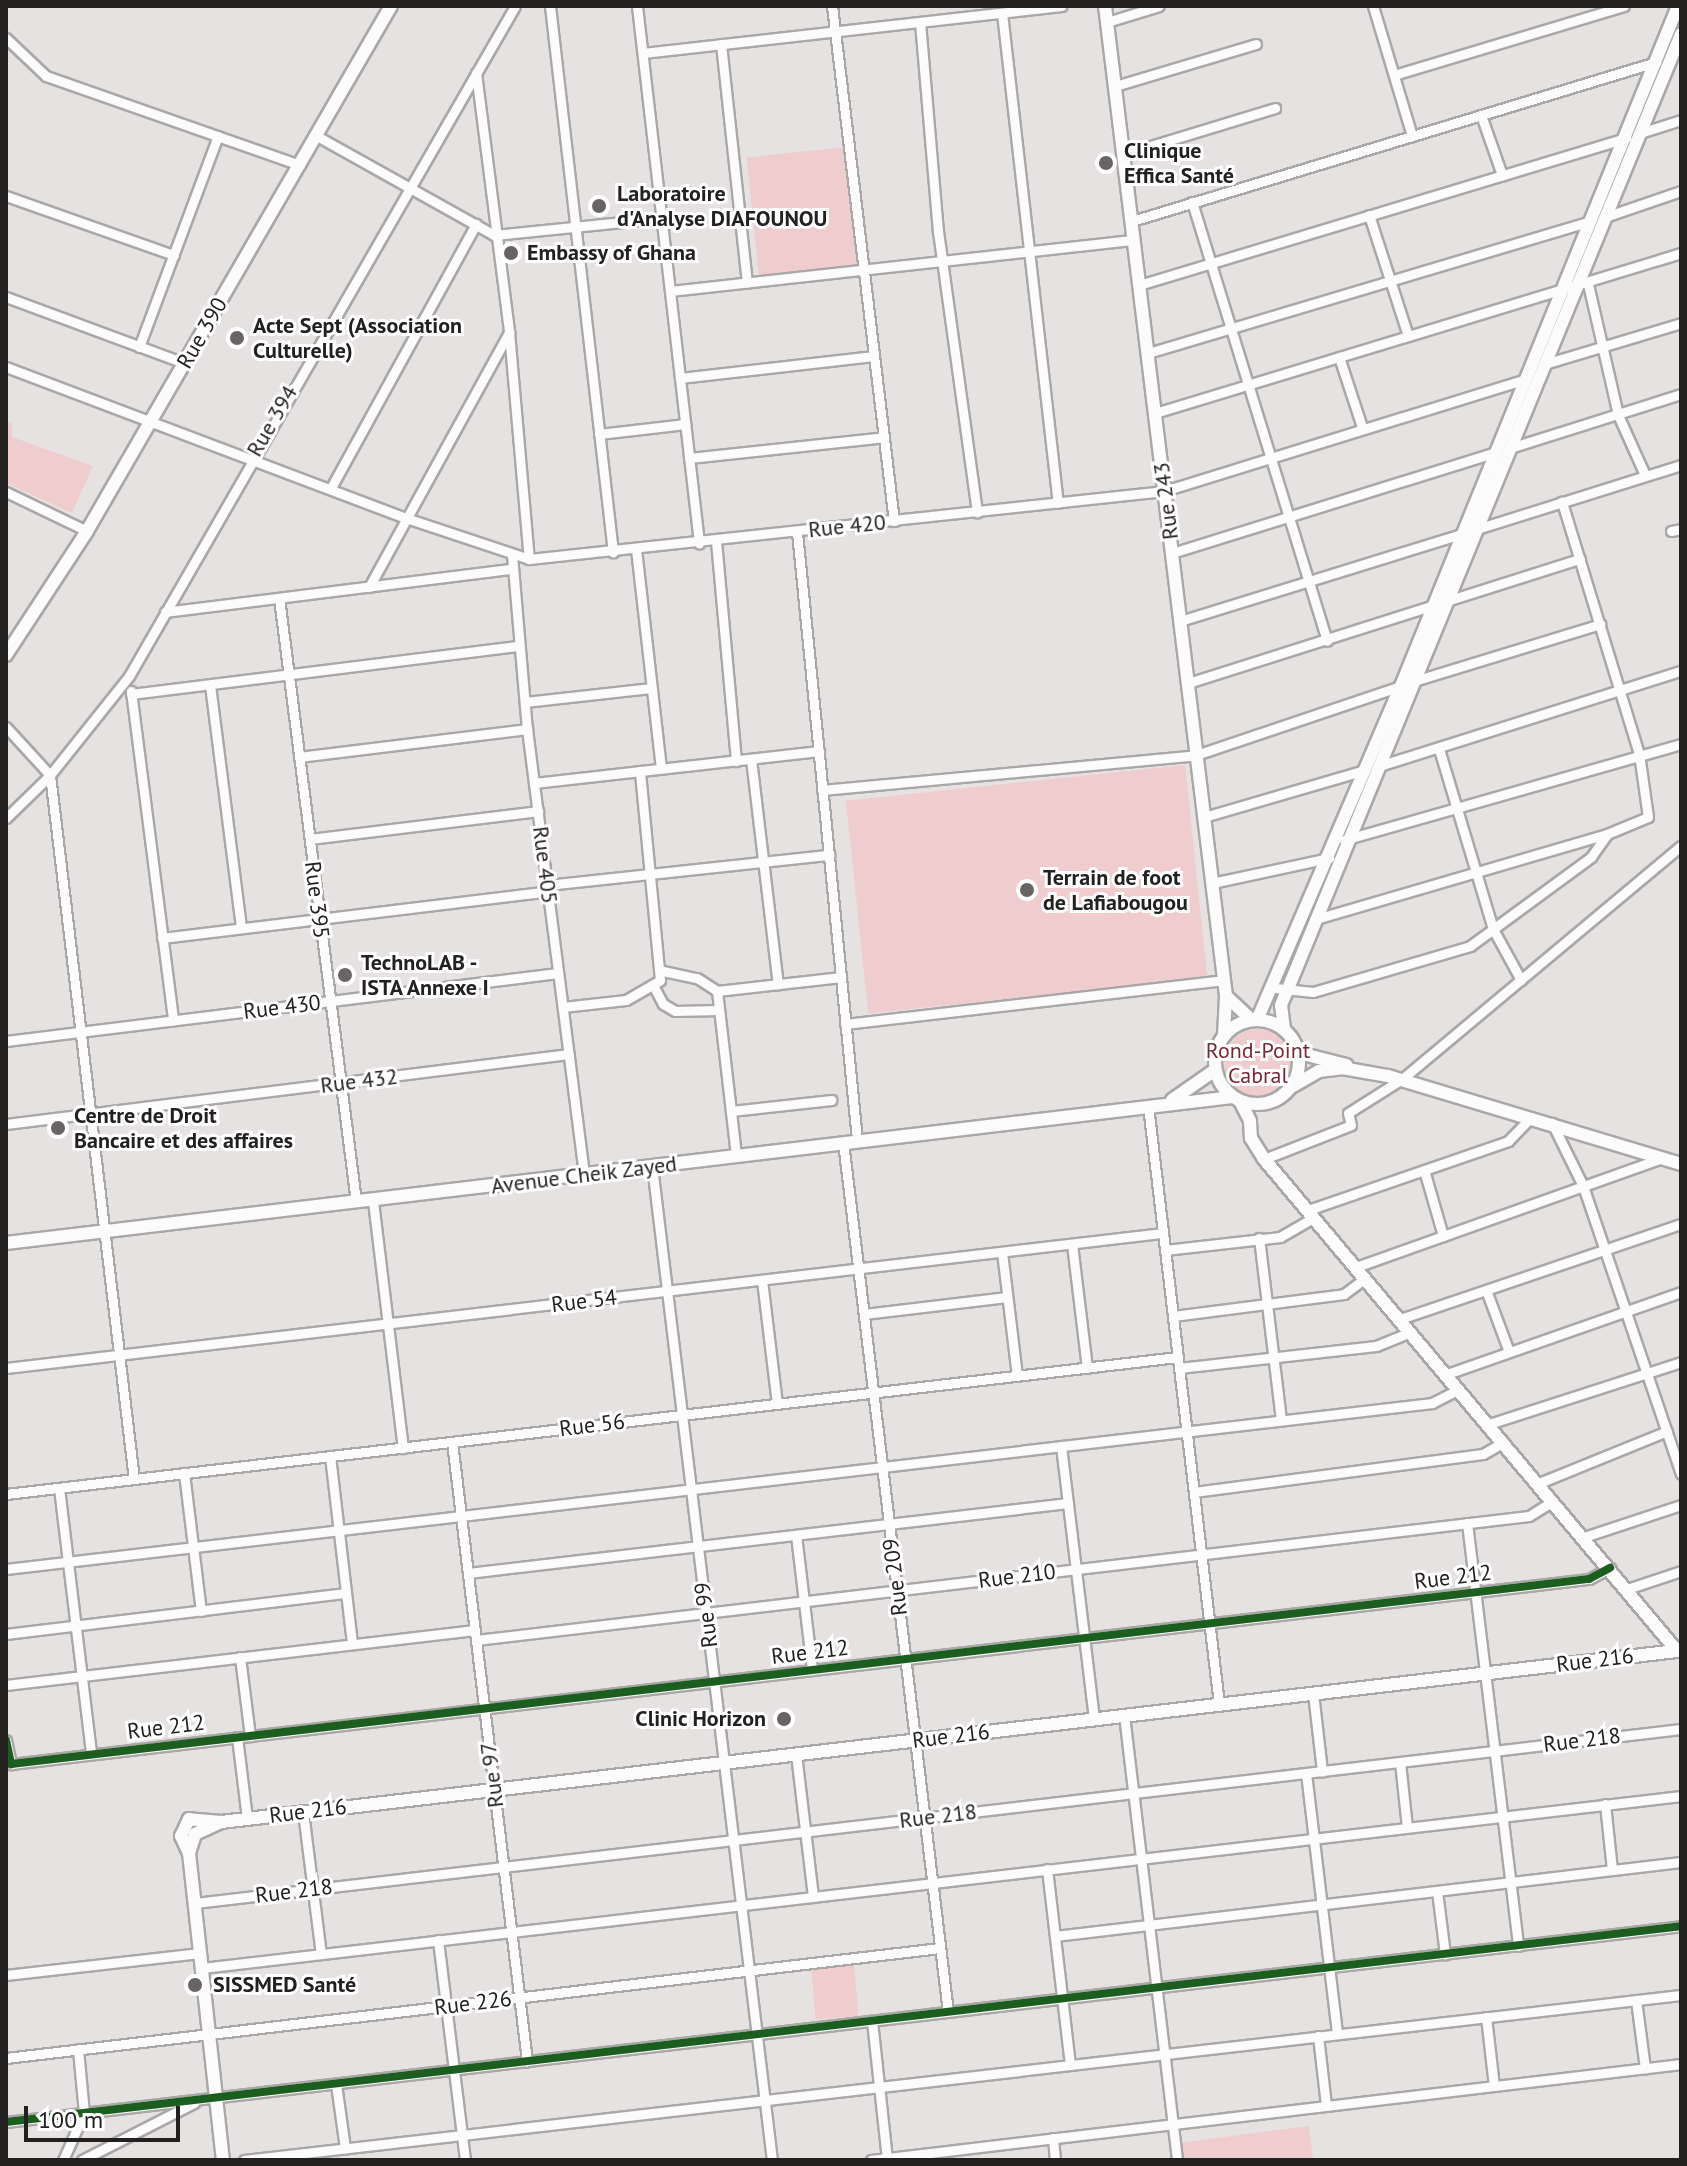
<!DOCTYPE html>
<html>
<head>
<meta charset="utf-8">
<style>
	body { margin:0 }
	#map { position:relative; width:1687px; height:2166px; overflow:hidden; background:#e7e2e2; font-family:"PT Sans",sans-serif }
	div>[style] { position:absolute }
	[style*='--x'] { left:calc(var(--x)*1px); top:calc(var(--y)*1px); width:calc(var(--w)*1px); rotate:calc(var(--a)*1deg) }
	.green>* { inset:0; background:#efccce; transform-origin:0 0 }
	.round { border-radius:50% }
	.roads { filter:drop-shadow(2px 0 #aaa7a7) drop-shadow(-2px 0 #aaa7a7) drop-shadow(0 2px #aaa7a7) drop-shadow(0 -2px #aaa7a7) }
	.street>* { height:9px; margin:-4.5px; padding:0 4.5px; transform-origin:4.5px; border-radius:4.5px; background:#fbfbfb }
	.secondary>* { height:12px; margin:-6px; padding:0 6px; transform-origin:6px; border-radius:6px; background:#fbfbfb }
	.secondary>.ring { margin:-6px; padding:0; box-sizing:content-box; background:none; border:12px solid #fbfbfb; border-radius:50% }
	.cycleway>* { height:8px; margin:-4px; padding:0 4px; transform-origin:4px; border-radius:4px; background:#1b5e20 }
	.dots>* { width:22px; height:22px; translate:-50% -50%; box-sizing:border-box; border:4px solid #fff; border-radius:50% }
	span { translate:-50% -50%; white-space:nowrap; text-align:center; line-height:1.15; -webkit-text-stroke:6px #fff; paint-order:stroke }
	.poi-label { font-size:22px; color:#232020; font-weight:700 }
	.left { translate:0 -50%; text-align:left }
	.right { translate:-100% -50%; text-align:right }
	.street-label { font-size:22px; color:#232020 }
	.park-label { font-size:22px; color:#762834 }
	.frame { position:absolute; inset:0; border:8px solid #232020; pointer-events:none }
	.scale { position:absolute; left:24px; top:2106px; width:156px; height:36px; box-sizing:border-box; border:4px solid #232020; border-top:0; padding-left:10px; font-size:24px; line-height:28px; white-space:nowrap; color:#232020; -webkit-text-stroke:6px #fff; paint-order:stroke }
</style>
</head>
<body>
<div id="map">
	<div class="green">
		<div style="left:846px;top:147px;width:120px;height:100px;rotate:84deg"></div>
		<div style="clip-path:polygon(6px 421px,12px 424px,12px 437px,93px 466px,72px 513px,6px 483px)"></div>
		<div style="left:1185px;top:765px;width:214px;height:341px;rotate:84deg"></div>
		<div class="round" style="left:1224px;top:1029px;width:68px;height:68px"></div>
		<div style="left:854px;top:1964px;width:52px;height:43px;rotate:85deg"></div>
		<div style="clip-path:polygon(1309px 2126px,1313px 2160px,1181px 2160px,1178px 2143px)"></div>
	</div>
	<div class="roads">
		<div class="street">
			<div style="--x:550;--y:6;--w:550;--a:83.42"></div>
			<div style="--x:637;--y:6;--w:541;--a:83.41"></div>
			<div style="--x:832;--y:6;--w:519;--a:83.14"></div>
			<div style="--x:1373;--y:6;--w:136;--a:73.3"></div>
			<div style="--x:1002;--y:13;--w:493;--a:83.5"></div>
			<div style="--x:920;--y:22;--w:210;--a:85.1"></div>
			<div style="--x:938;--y:231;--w:284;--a:82.1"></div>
			<div style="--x:1107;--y:22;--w:54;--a:-17.1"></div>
			<div style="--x:6;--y:38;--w:55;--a:43.5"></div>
			<div style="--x:46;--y:76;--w:269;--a:19.3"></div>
			<div style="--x:721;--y:44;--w:240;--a:83.8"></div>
			<div style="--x:643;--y:53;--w:421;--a:-6.4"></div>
			<div style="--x:476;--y:73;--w:261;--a:82.7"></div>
			<div style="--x:509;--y:332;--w:228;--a:85"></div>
			<div style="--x:1394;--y:75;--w:240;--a:-16.7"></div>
			<div style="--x:1115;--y:86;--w:147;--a:-16.6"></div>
			<div style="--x:1481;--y:115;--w:64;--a:70.7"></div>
			<div style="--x:1640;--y:133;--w:43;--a:-17.6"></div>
			<div style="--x:317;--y:136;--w:203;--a:29.2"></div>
			<div style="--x:494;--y:235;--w:169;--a:-5.8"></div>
			<div style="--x:1124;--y:154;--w:158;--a:-16.9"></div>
			<div style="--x:6;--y:196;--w:178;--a:19.4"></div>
			<div style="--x:1192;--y:202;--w:459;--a:72.9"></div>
			<div style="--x:1369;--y:215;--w:127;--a:72.1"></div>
			<div style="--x:1605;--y:217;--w:80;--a:-18.9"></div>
			<div style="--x:1132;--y:221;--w:548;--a:-16.88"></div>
			<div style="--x:1588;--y:284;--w:134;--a:77.1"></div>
			<div style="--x:1618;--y:415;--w:66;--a:65.8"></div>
			<div style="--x:1139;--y:285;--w:509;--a:-16.8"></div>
			<div style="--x:670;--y:291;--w:467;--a:-6.3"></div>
			<div style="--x:6;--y:297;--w:190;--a:20.3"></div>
			<div style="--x:139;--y:347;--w:225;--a:-69.5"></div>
			<div style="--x:1148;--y:353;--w:462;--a:-16.6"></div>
			<div style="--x:1339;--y:357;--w:74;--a:71.8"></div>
			<div style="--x:1548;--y:363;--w:139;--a:-16.7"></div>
			<div style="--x:6;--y:367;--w:428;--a:20.7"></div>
			<div style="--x:406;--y:518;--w:130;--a:18.4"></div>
			<div style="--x:529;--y:559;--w:639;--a:-6.11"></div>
			<div style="--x:1164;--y:491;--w:379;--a:-17.2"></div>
			<div style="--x:680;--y:378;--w:195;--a:-6.5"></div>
			<div style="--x:1155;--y:413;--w:550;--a:-16.92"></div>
			<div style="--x:599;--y:434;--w:87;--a:-6.6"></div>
			<div style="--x:1513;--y:447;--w:176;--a:-17.5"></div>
			<div style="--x:689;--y:458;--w:196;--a:-6.1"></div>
			<div style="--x:332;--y:486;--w:299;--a:-61.2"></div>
			<div style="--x:6;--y:492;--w:90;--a:25.7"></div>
			<div style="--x:1480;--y:528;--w:211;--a:-17.4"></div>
			<div style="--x:1671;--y:531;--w:10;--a:-11"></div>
			<div style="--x:797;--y:532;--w:611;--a:84.36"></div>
			<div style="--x:716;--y:541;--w:221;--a:84.8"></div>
			<div style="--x:636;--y:549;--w:221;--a:83.5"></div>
			<div style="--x:1172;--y:553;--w:340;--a:-17.3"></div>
			<div style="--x:512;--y:555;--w:175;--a:85.1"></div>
			<div style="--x:527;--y:729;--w:451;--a:82.7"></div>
			<div style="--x:369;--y:587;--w:291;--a:-61.2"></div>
			<div style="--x:279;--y:598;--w:609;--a:82.73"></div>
			<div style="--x:165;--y:612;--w:349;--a:-7.1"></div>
			<div style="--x:1180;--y:621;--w:297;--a:-17.2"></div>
			<div style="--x:1414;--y:681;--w:195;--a:-17"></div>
			<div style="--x:1188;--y:683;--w:411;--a:-17.6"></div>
			<div style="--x:210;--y:685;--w:245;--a:82.7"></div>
			<div style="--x:131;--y:691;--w:332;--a:82.7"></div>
			<div style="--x:131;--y:694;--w:391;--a:-7.1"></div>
			<div style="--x:525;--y:702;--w:127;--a:-6.3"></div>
			<div style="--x:6;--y:727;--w:65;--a:47.5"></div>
			<div style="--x:50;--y:775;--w:709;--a:83.2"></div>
			<div style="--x:299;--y:757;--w:230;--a:-7"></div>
			<div style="--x:751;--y:759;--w:227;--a:83.2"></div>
			<div style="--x:1382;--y:765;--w:313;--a:-17.5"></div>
			<div style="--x:534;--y:783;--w:287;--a:-6.4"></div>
			<div style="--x:822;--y:790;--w:376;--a:-5.3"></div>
			<div style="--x:1196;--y:755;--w:216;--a:-18.6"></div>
			<div style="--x:1204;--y:817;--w:168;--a:-16.3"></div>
			<div style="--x:6;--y:818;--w:62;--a:-44.3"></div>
			<div style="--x:50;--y:775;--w:127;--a:-51.4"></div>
			<div style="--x:129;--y:676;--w:773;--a:-60.05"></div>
			<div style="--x:310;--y:839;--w:230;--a:-7"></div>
			<div style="--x:1344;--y:840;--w:350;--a:-15.9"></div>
			<div style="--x:1212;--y:883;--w:120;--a:-12.1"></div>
			<div style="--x:547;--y:885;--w:284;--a:-6.1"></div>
			<div style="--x:1316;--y:919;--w:303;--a:-16.3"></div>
			<div style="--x:1607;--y:834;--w:44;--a:-22.5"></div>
			<div style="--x:1648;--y:817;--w:64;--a:-98.1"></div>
			<div style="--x:1639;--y:754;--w:264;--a:-107"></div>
			<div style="--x:162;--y:938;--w:389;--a:-6.9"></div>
			<div style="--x:663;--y:971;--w:35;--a:12"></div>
			<div style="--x:697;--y:978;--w:24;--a:33"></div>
			<div style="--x:717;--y:991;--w:125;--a:-6.4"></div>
			<div style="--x:1521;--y:980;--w:58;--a:-118.8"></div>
			<div style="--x:1493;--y:929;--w:122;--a:-36.3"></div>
			<div style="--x:1591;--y:857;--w:28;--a:-55"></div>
			<div style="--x:654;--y:987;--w:19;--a:62"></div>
			<div style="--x:663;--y:1004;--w:14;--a:30"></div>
			<div style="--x:675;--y:1011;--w:44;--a:-1.3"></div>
			<div style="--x:1275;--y:988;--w:38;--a:6"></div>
			<div style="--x:1313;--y:992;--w:164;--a:-16.3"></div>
			<div style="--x:1470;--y:946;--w:29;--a:-36"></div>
			<div style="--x:1493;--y:929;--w:188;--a:-106.7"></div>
			<div style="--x:717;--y:991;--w:166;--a:83.4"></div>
			<div style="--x:563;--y:1007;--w:63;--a:-6.3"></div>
			<div style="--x:626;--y:1000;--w:39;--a:-30"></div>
			<div style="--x:660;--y:980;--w:210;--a:-95.5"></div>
			<div style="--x:845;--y:1024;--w:382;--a:-6.6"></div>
			<div style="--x:6;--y:1041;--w:556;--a:-7.02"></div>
			<div style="--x:1148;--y:1106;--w:602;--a:83.23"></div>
			<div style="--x:731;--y:1111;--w:101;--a:-6.3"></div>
			<div style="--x:1552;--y:1123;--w:70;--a:63.8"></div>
			<div style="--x:1583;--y:1186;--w:304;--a:71.2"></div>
			<div style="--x:6;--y:1124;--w:567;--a:-7.09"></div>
			<div style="--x:843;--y:1142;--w:876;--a:83.12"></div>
			<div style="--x:1264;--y:1159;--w:93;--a:-21.3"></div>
			<div style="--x:1351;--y:1125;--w:12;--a:-104"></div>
			<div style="--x:1348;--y:1113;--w:64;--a:-32.2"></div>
			<div style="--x:1402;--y:1079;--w:363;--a:-39.9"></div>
			<div style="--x:652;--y:1166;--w:1001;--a:83.12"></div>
			<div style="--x:1424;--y:1170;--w:69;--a:73.9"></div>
			<div style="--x:373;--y:1201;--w:249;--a:83.1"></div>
			<div style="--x:1308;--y:1210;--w:212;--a:-19"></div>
			<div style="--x:1508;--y:1141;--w:33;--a:-46"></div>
			<div style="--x:1259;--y:1238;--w:183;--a:83.1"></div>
			<div style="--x:1072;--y:1244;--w:125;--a:83.1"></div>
			<div style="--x:1165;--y:1250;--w:116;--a:-6.4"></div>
			<div style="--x:1280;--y:1237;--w:39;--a:-30"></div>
			<div style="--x:1002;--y:1252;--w:125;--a:83.1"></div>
			<div style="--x:1356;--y:1267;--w:325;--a:-19.6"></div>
			<div style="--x:762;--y:1280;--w:125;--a:83.1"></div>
			<div style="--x:1486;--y:1290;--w:66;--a:69.6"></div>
			<div style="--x:864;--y:1314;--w:144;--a:-6.8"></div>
			<div style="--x:1173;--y:1316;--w:172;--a:-7.3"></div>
			<div style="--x:1344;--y:1294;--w:26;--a:-37"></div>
			<div style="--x:1400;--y:1319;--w:297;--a:-18.7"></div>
			<div style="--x:6;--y:1368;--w:1165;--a:-6.66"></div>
			<div style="--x:1179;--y:1368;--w:198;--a:-6.4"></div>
			<div style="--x:1376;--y:1346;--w:38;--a:-22"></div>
			<div style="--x:1447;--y:1374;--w:248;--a:-19.3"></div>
			<div style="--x:1489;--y:1424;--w:202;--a:-17.9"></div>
			<div style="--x:452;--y:1442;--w:624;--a:83.09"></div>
			<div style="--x:1061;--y:1446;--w:275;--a:83.1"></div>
			<div style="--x:330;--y:1456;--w:189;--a:83.3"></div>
			<div style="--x:184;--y:1473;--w:139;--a:83"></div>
			<div style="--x:1539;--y:1483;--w:138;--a:-22.1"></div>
			<div style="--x:59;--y:1488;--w:268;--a:83.1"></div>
			<div style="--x:1194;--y:1492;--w:291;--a:-7.5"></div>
			<div style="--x:1483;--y:1454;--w:24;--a:-30"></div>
			<div style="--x:6;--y:1494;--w:1180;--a:-6.67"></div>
			<div style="--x:1467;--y:1523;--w:426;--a:83.1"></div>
			<div style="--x:796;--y:1535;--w:136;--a:83.2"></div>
			<div style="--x:1584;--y:1537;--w:102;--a:-18.3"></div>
			<div style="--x:6;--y:1569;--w:1436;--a:-6.64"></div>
			<div style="--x:1432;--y:1403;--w:30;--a:-27"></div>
			<div style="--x:468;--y:1573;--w:604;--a:-6.65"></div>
			<div style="--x:1627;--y:1589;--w:57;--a:-18.4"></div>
			<div style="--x:6;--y:1634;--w:342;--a:-6.9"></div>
			<div style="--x:476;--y:1640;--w:1060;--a:-6.72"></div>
			<div style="--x:1529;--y:1516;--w:28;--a:-32"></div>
			<div style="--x:240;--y:1657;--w:80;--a:82.8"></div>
			<div style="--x:6;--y:1685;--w:472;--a:-6.7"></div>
			<div style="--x:1313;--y:1693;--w:79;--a:83.4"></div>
			<div style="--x:1124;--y:1715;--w:448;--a:83.2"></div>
			<div style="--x:237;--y:1737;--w:82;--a:83"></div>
			<div style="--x:6;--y:1740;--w:25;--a:78"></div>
			<div style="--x:11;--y:1764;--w:1589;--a:-6.69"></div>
			<div style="--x:1589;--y:1579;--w:24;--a:-28"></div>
			<div style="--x:796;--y:1754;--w:144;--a:83.2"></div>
			<div style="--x:1400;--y:1762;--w:65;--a:83.9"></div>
			<div style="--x:1306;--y:1773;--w:263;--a:83.2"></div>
			<div style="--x:1605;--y:1804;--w:66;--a:83.9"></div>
			<div style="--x:303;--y:1812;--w:143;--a:82.8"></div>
			<div style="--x:1047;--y:1869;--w:197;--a:83.3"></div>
			<div style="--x:1437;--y:1891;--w:64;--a:82.8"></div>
			<div style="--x:195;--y:1903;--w:1496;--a:-6.68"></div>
			<div style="--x:1055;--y:1936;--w:630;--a:-6.74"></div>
			<div style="--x:438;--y:1940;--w:222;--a:83"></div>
			<div style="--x:202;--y:1968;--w:1489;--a:-6.63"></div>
			<div style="--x:6;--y:1975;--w:195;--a:-6.5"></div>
			<div style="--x:1636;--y:2000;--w:69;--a:82.5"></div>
			<div style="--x:1486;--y:2017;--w:69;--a:83.4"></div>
			<div style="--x:872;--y:2021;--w:140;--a:83.8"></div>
			<div style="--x:1318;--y:2036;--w:69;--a:83.4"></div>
			<div style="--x:6;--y:2058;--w:940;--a:-6.72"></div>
			<div style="--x:336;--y:2084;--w:65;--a:82"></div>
			<div style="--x:6;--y:2122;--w:1686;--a:-6.67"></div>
			<div style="--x:1053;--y:2138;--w:22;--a:85"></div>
			<div style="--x:63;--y:2160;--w:51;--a:-65.9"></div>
			<div style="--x:84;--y:2113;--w:64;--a:-95.4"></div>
			<div style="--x:82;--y:2160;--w:126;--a:-27"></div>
			<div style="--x:244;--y:2160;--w:1446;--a:-6.55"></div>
			<div style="--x:871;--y:2160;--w:816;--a:-6.76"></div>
		</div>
		<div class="secondary">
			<div style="--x:1105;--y:6;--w:997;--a:83.03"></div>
			<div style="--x:1226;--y:996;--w:40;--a:92.9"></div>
			<div style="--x:6;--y:655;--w:148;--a:-56.8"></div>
			<div style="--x:87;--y:531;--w:607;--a:-59.93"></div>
			<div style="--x:1226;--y:996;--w:35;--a:43"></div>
			<div class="ring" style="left:1215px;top:1020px;width:72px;height:72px"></div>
			<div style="--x:1257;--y:1020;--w:364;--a:-66.7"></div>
			<div style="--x:1401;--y:686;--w:734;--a:-67.84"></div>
			<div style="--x:1284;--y:1029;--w:24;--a:-97"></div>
			<div style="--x:1281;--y:1005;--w:15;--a:-67"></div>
			<div style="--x:1287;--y:991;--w:1035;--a:-67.62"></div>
			<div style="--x:1299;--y:1053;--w:49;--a:14.3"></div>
			<div style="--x:1293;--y:1086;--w:30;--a:-30"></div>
			<div style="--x:1319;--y:1071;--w:23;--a:-7"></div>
			<div style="--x:1342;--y:1068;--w:47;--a:9.9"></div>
			<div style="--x:1388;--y:1076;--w:306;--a:16.7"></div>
			<div style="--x:1172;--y:1100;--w:52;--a:-34.9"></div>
			<div style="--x:1240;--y:1101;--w:22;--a:63"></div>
			<div style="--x:1250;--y:1121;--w:17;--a:87"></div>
			<div style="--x:1251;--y:1138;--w:25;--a:58"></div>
			<div style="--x:1264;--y:1159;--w:642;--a:49.99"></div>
			<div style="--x:6;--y:1243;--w:1235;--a:-6.79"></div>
			<div style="--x:221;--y:1822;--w:32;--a:-175"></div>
			<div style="--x:189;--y:1819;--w:19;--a:115"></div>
			<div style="--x:181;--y:1836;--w:19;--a:65"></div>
			<div style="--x:189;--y:1853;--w:309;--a:83.7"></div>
			<div style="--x:189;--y:1853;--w:20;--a:-72"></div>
			<div style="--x:195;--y:1834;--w:29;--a:-25"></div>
			<div style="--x:221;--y:1822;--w:1466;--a:-6.7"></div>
		</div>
	</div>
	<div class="cycleway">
		<div style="--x:6;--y:1740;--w:25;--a:78"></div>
		<div style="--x:11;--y:1764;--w:1589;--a:-6.69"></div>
		<div style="--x:1589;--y:1579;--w:24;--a:-28"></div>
		<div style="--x:6;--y:2122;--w:1686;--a:-6.67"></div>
	</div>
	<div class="dots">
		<div style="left:1106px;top:163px;background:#686464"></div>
		<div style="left:599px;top:206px;background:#686464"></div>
		<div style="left:511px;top:253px;background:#686464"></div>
		<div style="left:237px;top:338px;background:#686464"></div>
		<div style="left:1027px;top:890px;background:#686464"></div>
		<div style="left:345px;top:975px;background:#686464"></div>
		<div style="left:58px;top:1128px;background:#686464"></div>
		<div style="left:784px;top:1719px;background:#686464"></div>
		<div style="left:195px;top:1985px;background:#686464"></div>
	</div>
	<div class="poi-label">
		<span class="left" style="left:1124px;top:163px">Clinique<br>Effica Santé</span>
		<span class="left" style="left:617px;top:206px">Laboratoire<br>d'Analyse DIAFOUNOU</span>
		<span class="left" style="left:527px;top:253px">Embassy of Ghana</span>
		<span class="left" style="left:253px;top:338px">Acte Sept (Association<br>Culturelle)</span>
		<span class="left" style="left:1043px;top:890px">Terrain de foot<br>de Lafiabougou</span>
		<span class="left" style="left:361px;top:975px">TechnoLAB -<br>ISTA Annexe I</span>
		<span class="left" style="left:74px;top:1128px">Centre de Droit<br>Bancaire et des affaires</span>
		<span class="right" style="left:766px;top:1719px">Clinic Horizon</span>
		<span class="left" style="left:213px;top:1985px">SISSMED Santé</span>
	</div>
	<div class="street-label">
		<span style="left:202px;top:333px;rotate:-60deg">Rue 390</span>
		<span style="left:272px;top:421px;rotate:-60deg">Rue 394</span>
		<span style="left:1166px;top:501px;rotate:-97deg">Rue 243</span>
		<span style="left:847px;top:526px;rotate:-6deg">Rue 420</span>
		<span style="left:545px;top:865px;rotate:83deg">Rue 405</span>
		<span style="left:317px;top:900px;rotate:83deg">Rue 395</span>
		<span style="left:282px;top:1007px;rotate:-7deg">Rue 430</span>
		<span style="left:359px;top:1081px;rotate:-7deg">Rue 432</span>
		<span style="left:584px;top:1175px;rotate:-7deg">Avenue Cheik Zayed</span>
		<span style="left:584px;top:1301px;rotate:-7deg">Rue 54</span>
		<span style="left:592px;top:1425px;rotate:-7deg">Rue 56</span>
		<span style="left:1017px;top:1576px;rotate:-7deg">Rue 210</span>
		<span style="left:895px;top:1577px;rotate:-97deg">Rue 209</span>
		<span style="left:1453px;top:1577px;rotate:-7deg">Rue 212</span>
		<span style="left:706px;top:1615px;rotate:-97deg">Rue 99</span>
		<span style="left:810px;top:1652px;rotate:-7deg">Rue 212</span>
		<span style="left:1595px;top:1660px;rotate:-7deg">Rue 216</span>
		<span style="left:166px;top:1727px;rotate:-7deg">Rue 212</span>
		<span style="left:951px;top:1736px;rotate:-7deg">Rue 216</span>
		<span style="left:1582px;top:1740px;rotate:-7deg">Rue 218</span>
		<span style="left:492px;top:1775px;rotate:-97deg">Rue 97</span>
		<span style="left:308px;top:1811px;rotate:-7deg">Rue 216</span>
		<span style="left:938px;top:1816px;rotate:-7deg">Rue 218</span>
		<span style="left:294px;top:1891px;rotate:-7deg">Rue 218</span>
		<span style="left:473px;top:2003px;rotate:-7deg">Rue 226</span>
	</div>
	<div class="park-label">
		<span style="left:1258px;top:1063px">Rond-Point<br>Cabral</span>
	</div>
	<div class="frame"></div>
	<div class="scale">100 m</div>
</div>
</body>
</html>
